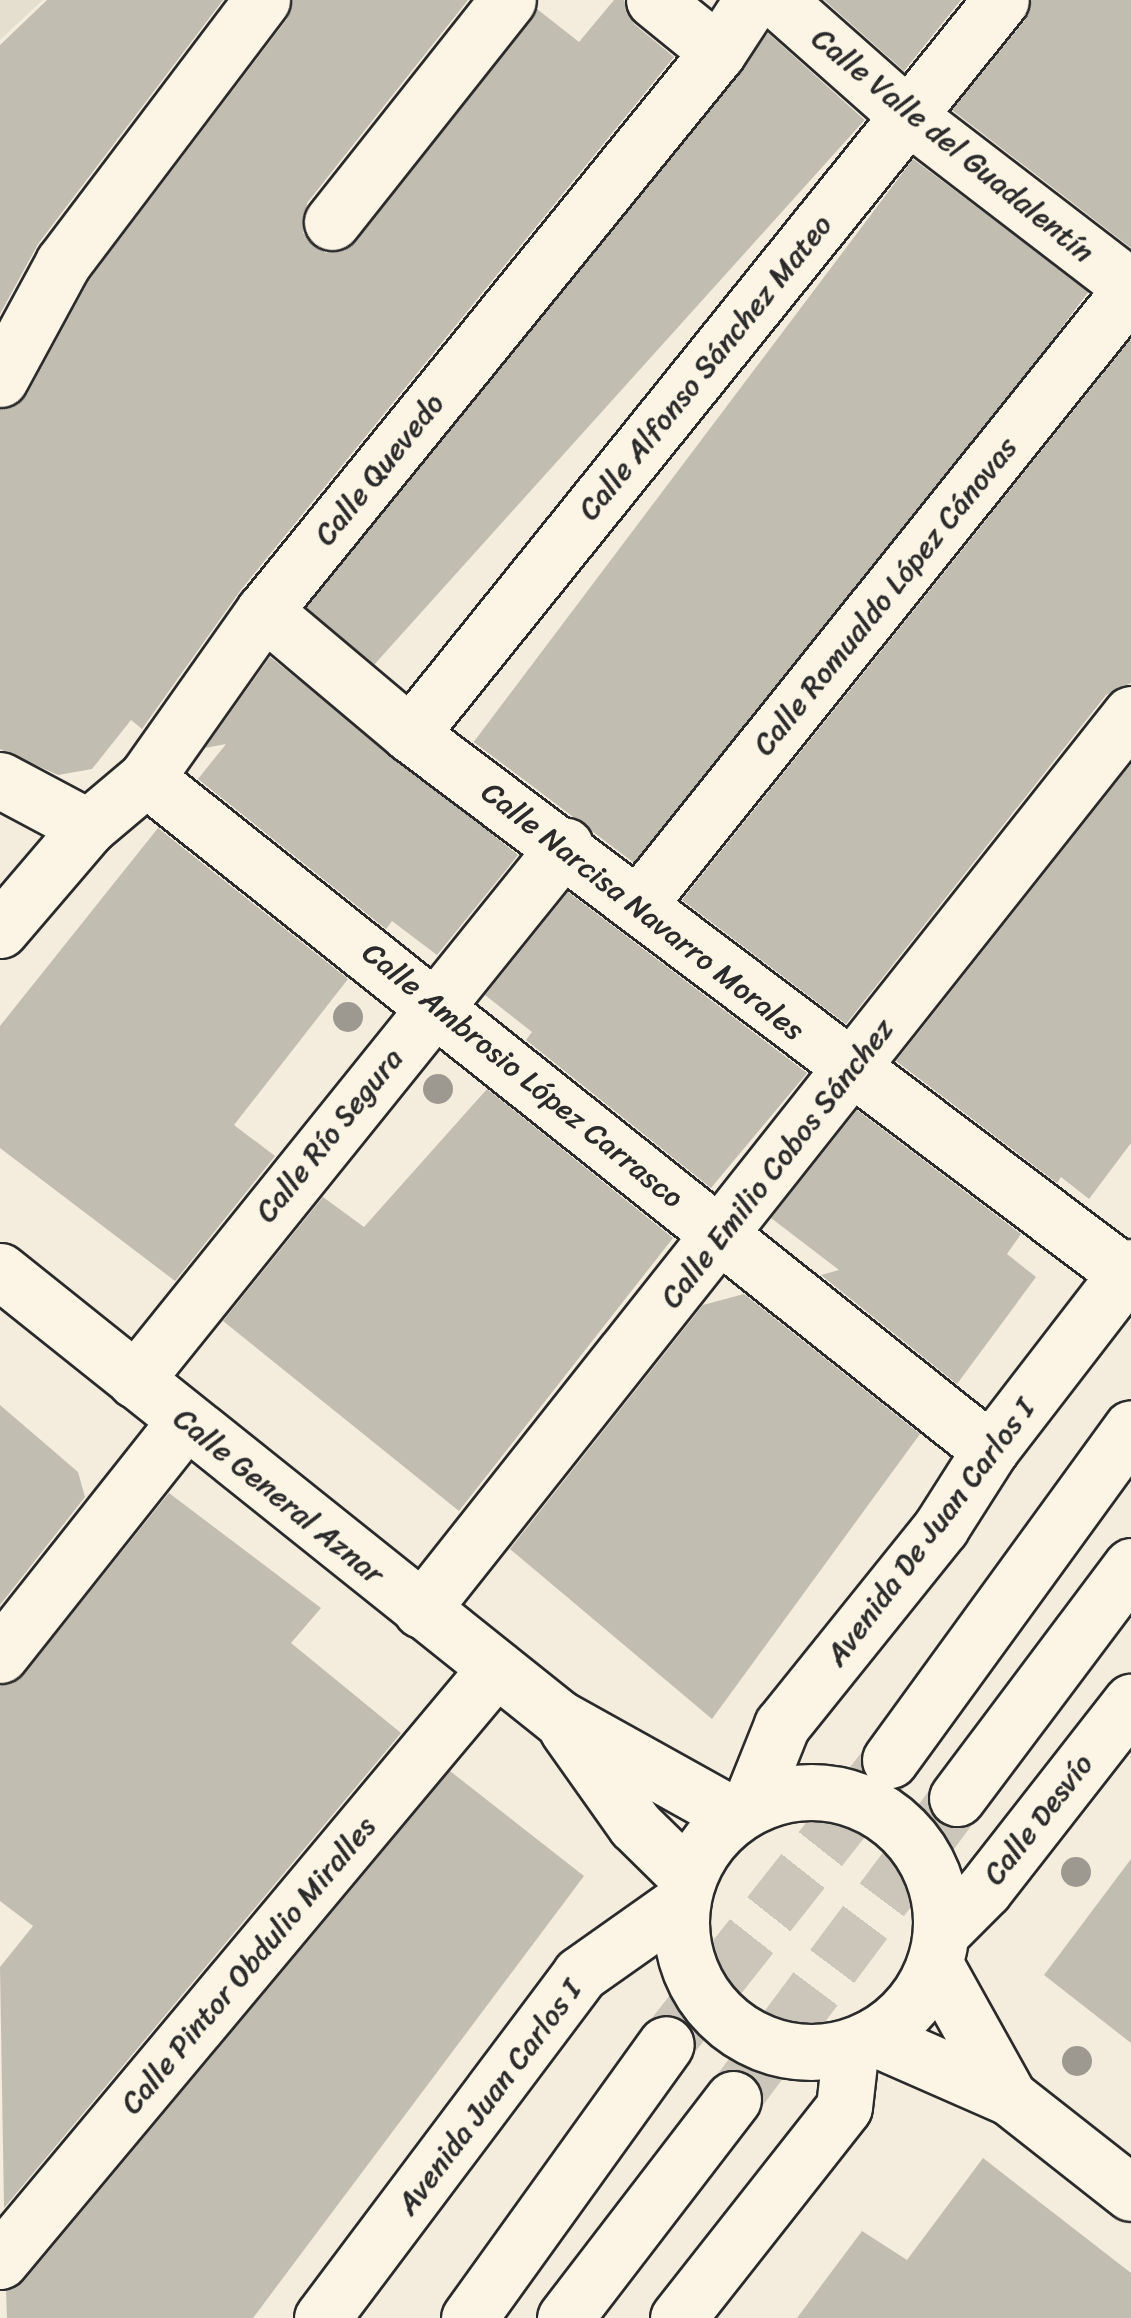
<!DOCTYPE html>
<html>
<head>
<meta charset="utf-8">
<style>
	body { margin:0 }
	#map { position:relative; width:1131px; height:2318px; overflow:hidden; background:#f4edde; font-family:Sriracha,sans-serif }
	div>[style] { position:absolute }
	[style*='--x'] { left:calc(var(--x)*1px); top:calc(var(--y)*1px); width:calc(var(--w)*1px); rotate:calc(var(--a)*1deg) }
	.built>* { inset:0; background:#e5dfd0 }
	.building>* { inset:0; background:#c2bdb1; transform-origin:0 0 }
	.primary-tunnel>* { height:55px; margin-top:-27.5px; transform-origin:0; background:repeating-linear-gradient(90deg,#ccc6ba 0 55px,transparent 0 83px) }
	.roads { filter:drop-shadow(2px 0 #2b2b2b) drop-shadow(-2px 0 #2b2b2b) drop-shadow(0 2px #2b2b2b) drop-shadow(0 -2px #2b2b2b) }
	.minor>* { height:55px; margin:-27.5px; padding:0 27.5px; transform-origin:27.5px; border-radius:27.5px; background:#fcf5e5 }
	.tertiary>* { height:55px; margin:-27.5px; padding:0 27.5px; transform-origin:27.5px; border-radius:27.5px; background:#fcf5e5 }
	.secondary>* { height:55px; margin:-27.5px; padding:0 27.5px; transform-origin:27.5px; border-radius:27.5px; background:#fcf5e5 }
	.secondary>.ring { margin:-27.5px; padding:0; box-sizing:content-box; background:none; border:55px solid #fcf5e5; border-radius:50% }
	.primary>* { height:55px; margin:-27.5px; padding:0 27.5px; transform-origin:27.5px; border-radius:27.5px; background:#fcf5e5 }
	.trees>* { width:30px; height:30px; margin:-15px; border-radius:50%; background:#9d9990 }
	span { translate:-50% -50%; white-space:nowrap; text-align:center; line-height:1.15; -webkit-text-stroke:8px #fcf5e5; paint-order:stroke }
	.street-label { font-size:30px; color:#2b2b2b }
</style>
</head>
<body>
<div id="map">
	<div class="built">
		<div style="clip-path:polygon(0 0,43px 0,0 40px)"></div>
	</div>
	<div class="building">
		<div style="clip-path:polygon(47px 0,223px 0,38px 244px,0 314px,0 45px)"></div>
		<div style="clip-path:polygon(293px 0,468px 0,307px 203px,303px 233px,326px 253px,356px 241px,537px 9px,579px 42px,614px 0,624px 0,634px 24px,674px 57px,240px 591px,142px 729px,131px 720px,92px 769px,58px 775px,0 749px,0 410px,27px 394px,89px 280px,287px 19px)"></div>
		<div style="clip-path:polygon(824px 0,961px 0,904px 71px)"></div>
		<div style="clip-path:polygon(1032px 0,1131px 0,1131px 248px,952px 110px,1025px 20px)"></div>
		<div style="left:768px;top:33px;width:130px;height:736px;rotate:42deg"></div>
		<div style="left:913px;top:159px;width:220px;height:730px;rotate:37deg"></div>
		<div style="clip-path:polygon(1131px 339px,1131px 683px,1106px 695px,846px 1024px,682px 900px)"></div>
		<div style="clip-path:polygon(270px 657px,518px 855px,437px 955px,392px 921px,386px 929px,198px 779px,226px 744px,205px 748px)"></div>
		<div style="clip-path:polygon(1131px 764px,1131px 1143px,1089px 1199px,1061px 1177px,1057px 1183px,896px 1061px)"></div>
		<div style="clip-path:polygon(158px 828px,348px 979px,234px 1125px,275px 1156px,175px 1281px,0 1148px,0 1026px)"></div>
		<div style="clip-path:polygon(568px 892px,807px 1073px,711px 1188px,526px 1040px,532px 1032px,485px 995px)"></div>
		<div style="clip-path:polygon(487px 1089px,673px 1238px,459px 1511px,223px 1321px,323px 1197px,364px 1227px)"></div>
		<div style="clip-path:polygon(857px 1110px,1021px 1234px,1007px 1254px,1036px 1277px,957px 1384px,821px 1275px,839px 1270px,771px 1218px)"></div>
		<div style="clip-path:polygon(744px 1294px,920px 1434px,712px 1719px,510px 1549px,703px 1305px)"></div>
		<div style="clip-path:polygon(0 1405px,78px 1472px,85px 1497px,0 1605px)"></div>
		<div style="clip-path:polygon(169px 1493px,321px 1608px,291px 1643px,401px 1733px,4px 2208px,0 1967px,33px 1926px,0 1901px,0 1686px,24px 1674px)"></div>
		<div style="clip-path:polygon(450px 1771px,584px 1876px,253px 2318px,7px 2318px,6px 2291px,24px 2281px)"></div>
		<div style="clip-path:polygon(1131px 1859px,1131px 2043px,1044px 1975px)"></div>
		<div style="clip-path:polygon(983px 2158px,1131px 2273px,1131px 2318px,797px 2318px,862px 2231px,907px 2260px)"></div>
	</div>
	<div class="primary-tunnel">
		<div style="--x:666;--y:2044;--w:362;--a:-51.7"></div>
		<div style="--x:733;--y:2099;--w:375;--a:-53.3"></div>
	</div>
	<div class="roads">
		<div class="minor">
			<div style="--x:654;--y:0;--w:82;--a:39.1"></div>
			<div style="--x:777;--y:0;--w:174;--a:41.5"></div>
			<div style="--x:907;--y:115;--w:282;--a:37.5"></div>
			<div style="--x:332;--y:222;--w:283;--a:-51.6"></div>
			<div style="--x:0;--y:379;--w:132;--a:-61.5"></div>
			<div style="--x:63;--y:263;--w:330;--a:-52.9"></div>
			<div style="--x:264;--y:611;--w:191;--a:40.1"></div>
			<div style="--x:410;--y:734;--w:897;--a:37.02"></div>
			<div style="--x:410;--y:734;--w:942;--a:-51.16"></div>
			<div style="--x:146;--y:778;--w:1079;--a:38.53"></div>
			<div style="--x:0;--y:780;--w:100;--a:28.1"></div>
			<div style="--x:639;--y:903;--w:787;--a:-51.29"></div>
			<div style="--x:0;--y:930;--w:135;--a:-49.5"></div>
			<div style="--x:88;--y:827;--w:76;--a:-40.2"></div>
			<div style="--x:146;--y:778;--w:204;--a:-54.8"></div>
			<div style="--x:264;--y:611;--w:720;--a:-50.92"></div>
			<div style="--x:718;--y:52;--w:62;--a:-56.8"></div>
			<div style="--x:135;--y:1380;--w:686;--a:-51.16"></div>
			<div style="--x:421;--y:1610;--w:1143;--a:-51.61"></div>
			<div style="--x:0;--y:1655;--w:298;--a:-51.6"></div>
			<div style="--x:749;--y:1807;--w:88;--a:-68.1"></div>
			<div style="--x:782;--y:1725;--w:254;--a:-51.2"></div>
			<div style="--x:941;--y:1527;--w:91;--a:-57.5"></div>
			<div style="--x:990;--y:1450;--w:231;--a:-52.4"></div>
			<div style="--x:941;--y:1933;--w:61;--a:-45"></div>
			<div style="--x:984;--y:1890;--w:239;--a:-52"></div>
			<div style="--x:0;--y:2261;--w:773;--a:-50.09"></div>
			<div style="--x:322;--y:2318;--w:430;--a:-53.1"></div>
			<div style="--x:580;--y:1974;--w:125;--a:-35.2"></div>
			<div style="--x:678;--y:2318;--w:268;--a:-51.8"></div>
			<div style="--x:844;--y:2107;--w:61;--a:-83.5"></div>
		</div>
		<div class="tertiary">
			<div style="--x:0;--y:1271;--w:716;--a:38.65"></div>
			<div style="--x:559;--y:1718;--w:201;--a:29.1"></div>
			<div style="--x:567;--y:1729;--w:118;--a:54.7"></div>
			<div style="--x:635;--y:1825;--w:74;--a:44.5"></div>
		</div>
		<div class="secondary">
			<div class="ring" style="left:681px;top:1792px;width:205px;height:205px"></div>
			<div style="--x:935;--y:1964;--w:152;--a:60.9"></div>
			<div style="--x:872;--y:2037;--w:150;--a:23.7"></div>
			<div style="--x:1009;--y:2097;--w:155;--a:38.2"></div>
		</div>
		<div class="primary">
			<div style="--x:890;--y:1760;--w:410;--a:-54"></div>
			<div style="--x:957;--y:1798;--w:290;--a:-53.1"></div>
			<div style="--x:469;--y:2318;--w:337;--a:-54.3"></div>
			<div style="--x:565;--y:2318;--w:276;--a:-52.5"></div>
		</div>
	</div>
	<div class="trees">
		<div style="left:348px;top:1017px"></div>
		<div style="left:438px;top:1089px"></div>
		<div style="left:1076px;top:1872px"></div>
		<div style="left:1077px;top:2061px"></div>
	</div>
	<div class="street-label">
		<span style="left:953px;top:145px;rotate:39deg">Calle Valle del Guadalentín</span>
		<span style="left:705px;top:367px;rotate:-51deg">Calle Alfonso Sánchez Mateo</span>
		<span style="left:379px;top:469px;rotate:-51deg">Calle Quevedo</span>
		<span style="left:885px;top:596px;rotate:-51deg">Calle Romualdo López Cánovas</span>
		<span style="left:643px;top:911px;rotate:38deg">Calle Narcisa Navarro Morales</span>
		<span style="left:523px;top:1075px;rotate:39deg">Calle Ambrosio López Carrasco</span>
		<span style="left:329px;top:1135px;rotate:-51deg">Calle Río Segura</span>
		<span style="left:777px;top:1163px;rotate:-52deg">Calle Emilio Cobos Sánchez</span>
		<span style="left:279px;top:1496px;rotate:39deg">Calle General Aznar</span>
		<span style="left:930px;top:1532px;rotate:-53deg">Avenida De Juan Carlos I</span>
		<span style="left:1038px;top:1819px;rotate:-52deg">Calle Desvío</span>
		<span style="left:248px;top:1965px;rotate:-50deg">Calle Pintor Obdulio Miralles</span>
		<span style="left:489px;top:2097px;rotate:-53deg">Avenida Juan Carlos I</span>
	</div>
</div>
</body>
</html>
